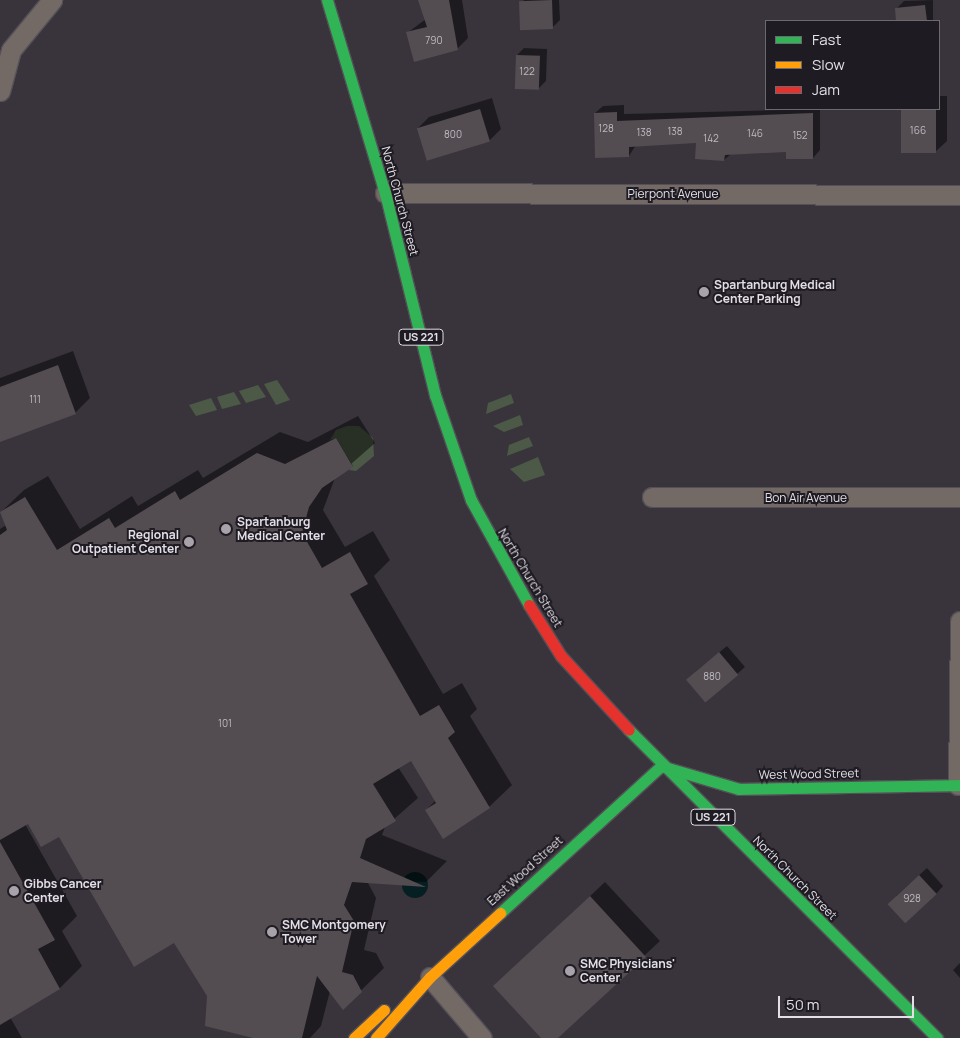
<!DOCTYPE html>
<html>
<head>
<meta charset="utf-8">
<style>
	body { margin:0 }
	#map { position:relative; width:960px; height:1038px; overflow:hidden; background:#39343c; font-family:Manrope,sans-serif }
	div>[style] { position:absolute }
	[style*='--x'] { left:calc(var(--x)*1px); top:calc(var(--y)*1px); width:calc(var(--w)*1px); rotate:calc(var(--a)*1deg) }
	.green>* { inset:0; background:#4c5947 }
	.water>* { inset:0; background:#061f23 }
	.round { border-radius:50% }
	.shadow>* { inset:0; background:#0007 }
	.building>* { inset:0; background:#534d51; transform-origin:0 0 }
	.roads { filter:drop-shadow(1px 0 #545057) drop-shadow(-1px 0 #545057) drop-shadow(0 1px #545057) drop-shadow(0 -1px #545057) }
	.street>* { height:19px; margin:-9.5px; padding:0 9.5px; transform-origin:9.5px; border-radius:9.5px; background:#736965 }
	.fast>* { height:11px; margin:-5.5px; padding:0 5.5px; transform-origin:5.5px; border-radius:5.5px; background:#30b455 }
	.slow>* { height:11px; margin:-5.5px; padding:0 5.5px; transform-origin:5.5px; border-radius:5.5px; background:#ff9f0a }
	.jam>* { height:11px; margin:-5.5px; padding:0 5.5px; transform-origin:5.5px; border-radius:5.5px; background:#e5322d }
	.dots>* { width:14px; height:14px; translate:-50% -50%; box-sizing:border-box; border:2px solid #1f1b22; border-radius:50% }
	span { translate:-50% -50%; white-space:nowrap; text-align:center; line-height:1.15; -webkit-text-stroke:4px #1f1b22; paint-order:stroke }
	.number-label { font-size:10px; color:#bfbac2 }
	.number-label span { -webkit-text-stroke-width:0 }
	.shield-label span { padding:1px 4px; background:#1f1b22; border:1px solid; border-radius:4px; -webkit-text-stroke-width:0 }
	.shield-label { font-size:11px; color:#e3dee7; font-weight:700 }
	.street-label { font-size:12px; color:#e3dee7 }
	.poi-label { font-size:12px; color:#e3dee7; font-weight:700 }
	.left { translate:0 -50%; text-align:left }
	.right { translate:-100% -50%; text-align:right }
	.legend { position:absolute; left:765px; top:20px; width:175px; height:90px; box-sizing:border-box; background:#1f1b22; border:1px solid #6d6971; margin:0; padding:6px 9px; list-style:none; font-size:15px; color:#e3dee7 }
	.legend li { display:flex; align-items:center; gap:10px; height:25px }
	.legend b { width:25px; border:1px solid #6d6971 }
	.scale { position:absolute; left:778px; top:996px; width:136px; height:22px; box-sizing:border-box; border:2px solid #e3dee7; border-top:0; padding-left:6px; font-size:15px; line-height:18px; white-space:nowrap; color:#e3dee7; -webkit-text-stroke:4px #1f1b22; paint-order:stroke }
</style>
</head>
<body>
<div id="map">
	<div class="green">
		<div style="clip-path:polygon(277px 380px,290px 400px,276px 405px,264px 384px)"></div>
		<div style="clip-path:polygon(258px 385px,266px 397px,246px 403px,239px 391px)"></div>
		<div style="clip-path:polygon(234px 392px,241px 404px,222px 409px,217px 397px)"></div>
		<div style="clip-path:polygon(511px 394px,514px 403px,486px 414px,488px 403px)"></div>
		<div style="clip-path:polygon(211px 398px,217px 410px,196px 416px,189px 405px)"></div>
		<div style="clip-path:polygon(520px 415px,523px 425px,504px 432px,493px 426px)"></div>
		<div style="clip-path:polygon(347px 426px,359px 426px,373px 438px,374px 456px,356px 471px,349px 470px,353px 466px,336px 438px,330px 440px,336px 430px)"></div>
		<div style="clip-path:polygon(529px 437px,533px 446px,507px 456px,509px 445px)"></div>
		<div style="clip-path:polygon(538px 457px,545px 475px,524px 482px,510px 469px)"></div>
	</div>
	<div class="water">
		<div class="round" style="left:402px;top:872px;width:26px;height:26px"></div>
	</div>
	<div class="shadow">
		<div style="clip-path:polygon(420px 0,462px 0,468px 38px,457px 49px,407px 33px,426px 19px)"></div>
		<div style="clip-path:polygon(523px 0,559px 0,560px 20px,553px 27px)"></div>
		<div style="clip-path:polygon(933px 0,933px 21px,898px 21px,896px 9px,904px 1px)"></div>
		<div style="clip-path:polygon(524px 48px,547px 49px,546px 81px,539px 88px,517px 55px)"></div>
		<div style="clip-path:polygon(939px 96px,947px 96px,947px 141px,935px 152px,902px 152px,902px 109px,939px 109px)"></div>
		<div style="clip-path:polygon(492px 98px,501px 129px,489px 141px,418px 128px,429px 117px)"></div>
		<div style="clip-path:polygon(624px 105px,624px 114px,820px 109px,820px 150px,813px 158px,788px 151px,731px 154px,724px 160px,698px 142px,636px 145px,629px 156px,595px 113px,603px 106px)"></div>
		<div style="clip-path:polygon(73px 351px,90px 398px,75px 413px,0 441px,0 378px)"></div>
		<div style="clip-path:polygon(358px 416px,375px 443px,335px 478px,323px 510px,345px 547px,373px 531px,390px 560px,374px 576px,443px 694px,462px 683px,477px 709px,470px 716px,512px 785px,489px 807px,426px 810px,436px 800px,411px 759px,398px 767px,418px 798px,385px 827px,382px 835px,447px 861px,426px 882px,367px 881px,376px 898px,364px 950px,376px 953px,384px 968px,343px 1008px,330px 991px,321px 1026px,310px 1038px,258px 1038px,208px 996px,175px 941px,59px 835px,28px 822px,25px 824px,77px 916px,62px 931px,82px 966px,60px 988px,10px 1017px,22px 1038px,0 1038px,0 529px,6px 525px,1px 512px,24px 490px,48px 476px,80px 529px,132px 496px,138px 506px,198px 470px,203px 478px,280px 432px,308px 442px)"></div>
		<div style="clip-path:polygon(727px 646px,745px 667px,737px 674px,695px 672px)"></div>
		<div style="clip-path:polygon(927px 868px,943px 886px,936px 894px,896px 896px)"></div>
		<div style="clip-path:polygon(605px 882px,660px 941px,556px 1038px,543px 1038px,510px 971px)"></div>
		<div style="clip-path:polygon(960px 963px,960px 978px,953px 970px)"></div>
	</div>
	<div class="building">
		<div style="clip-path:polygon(418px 0,449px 0,458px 50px,414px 62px,406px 32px,427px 27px)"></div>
		<div style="left:552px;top:0;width:29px;height:33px;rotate:88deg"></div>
		<div style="clip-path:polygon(925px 5px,927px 21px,896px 21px,895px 8px)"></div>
		<div style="left:516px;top:55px;width:24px;height:34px;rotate:2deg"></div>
		<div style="left:480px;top:109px;width:34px;height:66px;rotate:73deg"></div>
		<div style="left:901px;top:109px;width:35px;height:44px"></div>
		<div style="clip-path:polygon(617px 112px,617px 121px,813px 113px,813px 159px,786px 159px,786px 152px,725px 155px,724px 161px,695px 159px,696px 143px,629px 147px,629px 157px,595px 158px,594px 113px)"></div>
		<div style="clip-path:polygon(58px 365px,76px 414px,0 442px,0 387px)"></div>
		<div style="clip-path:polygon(336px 438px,353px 467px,322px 488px,309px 507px,302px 533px,322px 568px,350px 552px,368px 584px,350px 594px,420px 716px,439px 705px,455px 732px,448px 738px,490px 808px,443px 839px,425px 810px,436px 803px,411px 761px,373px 784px,396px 821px,366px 839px,360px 858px,426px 887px,352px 882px,344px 905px,354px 921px,342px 972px,353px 975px,362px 992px,343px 1010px,317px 976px,302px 1038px,253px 1038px,205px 1026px,207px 996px,174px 943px,134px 967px,59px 837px,41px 847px,28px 824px,0 840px,0 535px,7px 530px,0 512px,25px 497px,57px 550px,109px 518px,115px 528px,175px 491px,180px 500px,257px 453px,285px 464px)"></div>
		<div style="left:719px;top:652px;width:30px;height:43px;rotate:50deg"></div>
		<div style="clip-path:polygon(0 842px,55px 940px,38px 949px,60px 989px,0 1025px)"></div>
		<div style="left:919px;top:875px;width:26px;height:43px;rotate:47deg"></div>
		<div style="clip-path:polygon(590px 896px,646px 957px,558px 1038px,541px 1038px,493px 986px)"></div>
	</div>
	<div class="roads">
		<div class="street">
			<div style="--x:0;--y:91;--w:42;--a:-75"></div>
			<div style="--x:11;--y:50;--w:65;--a:-50.6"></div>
			<div style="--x:385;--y:193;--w:575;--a:0.2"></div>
			<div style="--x:652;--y:497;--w:308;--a:0"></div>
			<div style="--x:958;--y:785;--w:164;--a:-89.3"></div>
			<div style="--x:430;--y:977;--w:80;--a:49.6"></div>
		</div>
		<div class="fast">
			<div style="--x:327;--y:0;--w:202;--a:73.3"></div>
			<div style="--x:385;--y:193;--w:208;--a:76.1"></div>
			<div style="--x:435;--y:395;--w:111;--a:71.1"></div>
			<div style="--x:471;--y:500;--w:120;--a:61.1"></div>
			<div style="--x:629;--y:730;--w:436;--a:45"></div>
			<div style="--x:500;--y:913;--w:218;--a:-42.4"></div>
			<div style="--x:661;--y:766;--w:81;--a:16.4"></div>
			<div style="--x:739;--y:789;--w:221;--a:-1"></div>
		</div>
		<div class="slow">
			<div style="--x:354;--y:1038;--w:41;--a:-43"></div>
			<div style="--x:376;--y:1038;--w:81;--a:-48.5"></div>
			<div style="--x:430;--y:977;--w:95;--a:-42.4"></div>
		</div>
		<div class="jam">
			<div style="--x:529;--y:605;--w:60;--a:57.9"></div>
			<div style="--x:561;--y:656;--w:100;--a:47.4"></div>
		</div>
	</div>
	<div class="dots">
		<div style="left:704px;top:292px;background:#a8a2ab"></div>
		<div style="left:226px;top:529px;background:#a8a2ab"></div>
		<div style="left:189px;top:542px;background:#a8a2ab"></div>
		<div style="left:14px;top:891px;background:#a8a2ab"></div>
		<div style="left:272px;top:932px;background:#a8a2ab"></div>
		<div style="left:570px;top:971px;background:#a8a2ab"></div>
	</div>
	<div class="number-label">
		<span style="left:434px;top:41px">790</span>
		<span style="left:527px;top:72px">122</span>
		<span style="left:606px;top:129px">128</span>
		<span style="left:918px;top:131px">166</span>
		<span style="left:675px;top:132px">138</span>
		<span style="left:644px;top:133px">138</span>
		<span style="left:755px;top:134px">146</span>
		<span style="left:453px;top:135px">800</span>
		<span style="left:800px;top:136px">152</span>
		<span style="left:711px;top:139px">142</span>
		<span style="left:35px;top:400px">111</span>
		<span style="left:712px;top:677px">880</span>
		<span style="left:225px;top:724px">101</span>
		<span style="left:912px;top:899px">928</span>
	</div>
	<div class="shield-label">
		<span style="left:421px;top:337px">US 221</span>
		<span style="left:713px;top:817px">US 221</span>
	</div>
	<div class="street-label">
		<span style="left:673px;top:194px">Pierpont Avenue</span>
		<span style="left:400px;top:201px;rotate:75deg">North Church Street</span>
		<span style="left:806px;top:498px">Bon Air Avenue</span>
		<span style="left:530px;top:578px;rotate:59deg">North Church Street</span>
		<span style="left:809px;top:774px;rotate:-1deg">West Wood Street</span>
		<span style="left:525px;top:871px;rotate:-42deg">East Wood Street</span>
		<span style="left:795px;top:878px;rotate:45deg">North Church Street</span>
	</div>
	<div class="poi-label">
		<span class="left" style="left:714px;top:292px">Spartanburg Medical<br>Center Parking</span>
		<span class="left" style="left:237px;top:529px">Spartanburg<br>Medical Center</span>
		<span class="right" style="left:179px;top:542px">Regional<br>Outpatient Center</span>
		<span class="left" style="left:24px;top:891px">Gibbs Cancer<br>Center</span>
		<span class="left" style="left:282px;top:932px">SMC Montgomery<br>Tower</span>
		<span class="left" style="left:580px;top:971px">SMC Physicians'<br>Center</span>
	</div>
	<ul class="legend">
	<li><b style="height:6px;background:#30b455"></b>Fast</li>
	<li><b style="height:6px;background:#ff9f0a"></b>Slow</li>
	<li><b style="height:6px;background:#e5322d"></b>Jam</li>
	</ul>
	<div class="scale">50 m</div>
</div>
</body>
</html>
